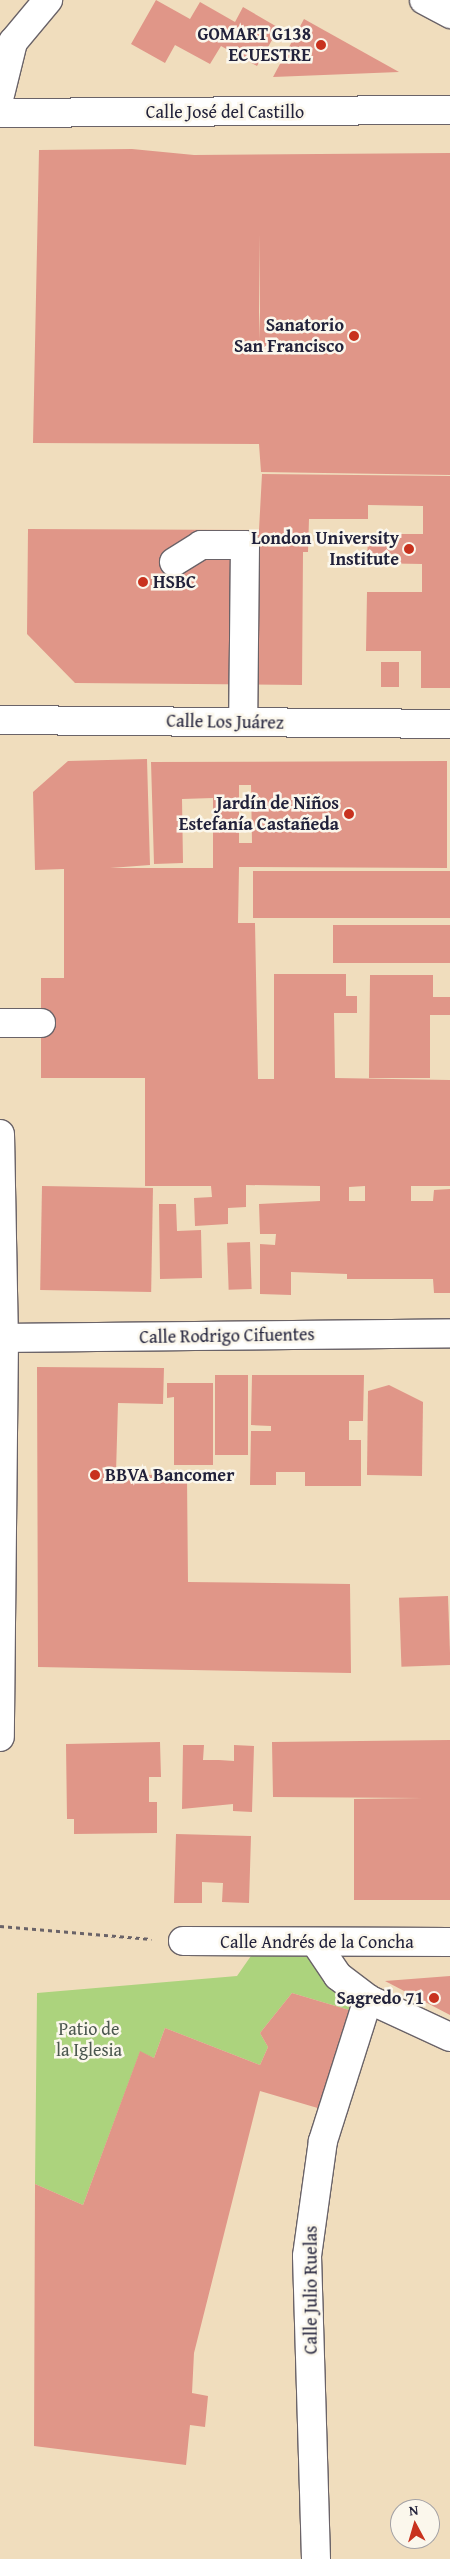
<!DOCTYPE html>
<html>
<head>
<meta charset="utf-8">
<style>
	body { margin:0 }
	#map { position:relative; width:450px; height:2559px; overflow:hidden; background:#f0ddbd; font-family:"Gentium Book Plus",serif }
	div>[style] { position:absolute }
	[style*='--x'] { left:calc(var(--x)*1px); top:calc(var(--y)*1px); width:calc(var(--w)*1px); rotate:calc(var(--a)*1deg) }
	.green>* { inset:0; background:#acd37d }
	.building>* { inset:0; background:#e09688; transform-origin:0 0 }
	.path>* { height:3px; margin-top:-1.5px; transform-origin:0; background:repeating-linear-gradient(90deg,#6a6368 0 4px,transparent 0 8px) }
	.roads { filter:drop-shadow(1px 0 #6a6368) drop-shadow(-1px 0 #6a6368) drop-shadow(0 1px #6a6368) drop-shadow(0 -1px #6a6368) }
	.minor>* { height:28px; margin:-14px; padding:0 14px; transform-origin:14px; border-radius:14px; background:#fff }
	.major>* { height:28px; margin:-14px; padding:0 14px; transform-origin:14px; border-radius:14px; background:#fff }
	.dots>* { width:14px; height:14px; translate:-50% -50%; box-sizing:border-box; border:2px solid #fbf7ec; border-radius:50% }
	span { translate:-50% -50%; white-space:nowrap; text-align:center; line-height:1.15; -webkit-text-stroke:5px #fbf7ec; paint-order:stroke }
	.poi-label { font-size:18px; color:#22223b; font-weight:700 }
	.right { translate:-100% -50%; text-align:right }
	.left { translate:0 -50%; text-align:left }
	.street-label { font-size:18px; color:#22223b }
	.park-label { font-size:18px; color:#4b574f }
	.north { position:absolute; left:390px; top:2499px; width:50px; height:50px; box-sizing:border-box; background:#fbf7ec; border:1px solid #a4a2a5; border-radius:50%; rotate:354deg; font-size:14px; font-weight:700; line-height:20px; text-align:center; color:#22223b }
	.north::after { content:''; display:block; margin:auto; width:18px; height:22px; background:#c8321e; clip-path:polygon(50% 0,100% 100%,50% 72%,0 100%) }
</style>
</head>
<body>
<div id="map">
	<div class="green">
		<div style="clip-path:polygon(253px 1953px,312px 1957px,350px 1997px,349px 2010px,292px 1993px,260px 2033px,268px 2047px,260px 2065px,165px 2028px,154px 2058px,140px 2052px,83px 2205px,35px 2184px,37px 1993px,237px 1976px)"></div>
	</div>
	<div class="building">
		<div style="clip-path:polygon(156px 0,190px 19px,200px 2px,235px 22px,243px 7px,279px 28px,257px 66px,221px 46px,210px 64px,175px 45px,165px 63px,131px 44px)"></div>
		<div style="clip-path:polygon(304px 19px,399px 72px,273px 77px)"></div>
		<div style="clip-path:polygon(evenodd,132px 149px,194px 155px,450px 153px,450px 475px,261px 472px,259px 444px,33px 443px,39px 150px,132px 149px,259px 234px,260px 312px,259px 340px,259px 234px)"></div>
		<div style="clip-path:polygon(262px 474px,450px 476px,450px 688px,421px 688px,421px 651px,366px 651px,367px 592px,422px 592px,422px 564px,367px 563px,368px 534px,423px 534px,423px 506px,368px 505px,368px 519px,309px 519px,308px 552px,303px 552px,302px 685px,75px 683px,27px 634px,28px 529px,259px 530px)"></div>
		<div style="left:381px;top:662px;width:18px;height:25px"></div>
		<div style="clip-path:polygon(evenodd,147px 759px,150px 865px,110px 868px,213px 868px,213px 798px,182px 799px,183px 863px,154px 864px,151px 762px,447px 761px,447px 868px,239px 867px,238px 923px,255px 923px,258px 1079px,274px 1079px,274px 974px,346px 974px,346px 996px,357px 996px,357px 1013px,334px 1013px,335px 1078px,450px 1080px,450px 1186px,411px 1186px,411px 1201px,433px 1201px,434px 1190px,450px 1189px,450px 1293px,434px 1293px,433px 1279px,347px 1279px,347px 1274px,291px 1272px,291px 1295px,260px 1294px,260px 1244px,275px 1245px,276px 1234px,260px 1234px,259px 1204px,320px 1201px,320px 1186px,246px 1185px,246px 1207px,228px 1208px,228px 1224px,195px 1226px,194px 1198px,212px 1197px,211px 1186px,145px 1186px,145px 1078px,41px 1078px,41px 978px,64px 978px,64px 869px,35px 870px,33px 792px,68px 761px,147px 759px,239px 785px,251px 785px,252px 843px,239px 843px,239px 785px,147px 759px,365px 1186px,365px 1201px,349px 1201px,349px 1187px,365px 1186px)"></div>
		<div style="left:253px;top:871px;width:197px;height:47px"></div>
		<div style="left:333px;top:925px;width:117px;height:38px"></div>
		<div style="clip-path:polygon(370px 975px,433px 975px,433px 997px,450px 997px,450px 1015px,430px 1015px,430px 1078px,369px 1078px)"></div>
		<div style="left:42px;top:1186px;width:111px;height:104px;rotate:1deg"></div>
		<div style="clip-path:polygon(159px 1204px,176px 1204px,177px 1231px,201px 1230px,202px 1278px,160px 1279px)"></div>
		<div style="left:250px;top:1242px;width:47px;height:23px;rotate:88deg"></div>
		<div style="clip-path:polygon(37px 1367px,164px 1368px,163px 1404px,118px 1403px,116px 1473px,187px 1477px,188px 1582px,350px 1584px,351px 1673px,38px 1667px)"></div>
		<div style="left:215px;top:1375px;width:33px;height:80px"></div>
		<div style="clip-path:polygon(252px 1375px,364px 1375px,363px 1421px,349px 1421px,349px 1440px,361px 1440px,361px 1486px,305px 1486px,305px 1472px,276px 1472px,276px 1485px,250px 1485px,251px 1431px,271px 1431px,271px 1426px,251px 1425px)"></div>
		<div style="clip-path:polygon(167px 1383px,213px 1383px,213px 1465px,174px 1465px,174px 1397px,167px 1398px)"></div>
		<div style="clip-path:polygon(389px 1385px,423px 1402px,422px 1476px,367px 1475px,368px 1391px)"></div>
		<div style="left:448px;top:1596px;width:69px;height:49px;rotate:88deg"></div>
		<div style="clip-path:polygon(450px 1740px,450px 1900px,354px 1900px,354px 1799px,423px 1798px,273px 1797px,272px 1742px)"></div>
		<div style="clip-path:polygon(160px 1742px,161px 1777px,149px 1777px,149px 1802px,157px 1802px,157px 1833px,74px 1834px,74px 1819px,67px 1819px,66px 1744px)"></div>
		<div style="clip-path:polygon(183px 1745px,204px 1745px,203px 1760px,219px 1760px,234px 1761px,234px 1745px,254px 1746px,252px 1812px,233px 1811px,233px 1804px,182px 1809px)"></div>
		<div style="clip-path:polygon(176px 1834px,251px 1836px,249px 1903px,222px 1902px,223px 1883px,202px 1882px,202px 1903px,174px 1903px)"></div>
		<div style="clip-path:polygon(450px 1976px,450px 2015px,385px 1981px)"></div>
		<div style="clip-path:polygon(292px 1993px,349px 2010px,321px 2109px,260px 2091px,194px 2353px,192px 2393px,208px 2396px,205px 2427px,190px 2425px,186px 2465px,34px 2446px,35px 2184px,83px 2205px,140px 2051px,154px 2058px,165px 2028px,260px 2065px,268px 2047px,260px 2033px)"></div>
	</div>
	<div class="path">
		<div style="--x:0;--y:1926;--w:152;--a:4.9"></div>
	</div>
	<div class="roads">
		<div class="minor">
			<div style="--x:0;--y:113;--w:450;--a:-0.4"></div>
			<div style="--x:174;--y:562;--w:32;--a:-32"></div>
			<div style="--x:201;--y:545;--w:44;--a:0"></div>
			<div style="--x:245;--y:545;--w:177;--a:90.6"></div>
			<div style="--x:0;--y:720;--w:450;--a:0.5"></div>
			<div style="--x:0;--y:1023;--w:41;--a:0"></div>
			<div style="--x:4;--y:1338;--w:446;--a:-0.6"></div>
			<div style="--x:183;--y:1941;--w:267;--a:0.2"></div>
			<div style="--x:317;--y:1945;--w:37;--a:56"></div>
			<div style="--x:338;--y:1976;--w:38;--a:37"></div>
			<div style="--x:368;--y:1999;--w:90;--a:24.9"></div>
			<div style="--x:316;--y:2559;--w:303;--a:-91.7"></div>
			<div style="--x:307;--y:2256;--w:116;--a:-82.1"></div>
			<div style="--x:323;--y:2141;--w:149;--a:-72.4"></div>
		</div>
		<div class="major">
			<div style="--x:424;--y:0;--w:30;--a:28"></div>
			<div style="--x:0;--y:95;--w:55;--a:-76.2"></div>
			<div style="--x:13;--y:42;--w:55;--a:-50.2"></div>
			<div style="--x:0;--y:1134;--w:204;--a:88.9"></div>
			<div style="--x:4;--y:1338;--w:399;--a:90.6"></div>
		</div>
	</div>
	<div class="dots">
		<div style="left:321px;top:45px;background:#c8321e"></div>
		<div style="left:354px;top:336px;background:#c8321e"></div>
		<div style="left:409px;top:549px;background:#c8321e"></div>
		<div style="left:143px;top:582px;background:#c8321e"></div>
		<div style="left:349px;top:814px;background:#c8321e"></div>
		<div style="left:95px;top:1475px;background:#c8321e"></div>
		<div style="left:434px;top:1998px;background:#c8321e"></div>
	</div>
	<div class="poi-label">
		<span class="right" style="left:311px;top:45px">GOMART G138<br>ECUESTRE</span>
		<span class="right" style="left:344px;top:336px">Sanatorio<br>San Francisco</span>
		<span class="right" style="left:399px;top:549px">London University<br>Institute</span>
		<span class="left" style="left:153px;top:582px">HSBC</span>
		<span class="right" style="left:339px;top:814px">Jardín de Niños<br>Estefanía Castañeda</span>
		<span class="left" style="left:105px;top:1475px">BBVA Bancomer</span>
		<span class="right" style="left:424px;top:1998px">Sagredo 71</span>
	</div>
	<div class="street-label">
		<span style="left:225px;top:112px">Calle José del Castillo</span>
		<span style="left:225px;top:722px;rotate:1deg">Calle Los Juárez</span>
		<span style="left:227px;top:1336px;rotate:-1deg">Calle Rodrigo Cifuentes</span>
		<span style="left:317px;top:1942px">Calle Andrés de la Concha</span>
		<span style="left:311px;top:2290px;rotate:-90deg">Calle Julio Ruelas</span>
	</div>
	<div class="park-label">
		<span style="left:89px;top:2040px">Patio de<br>la Iglesia</span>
	</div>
	<div class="north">N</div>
</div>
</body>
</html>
